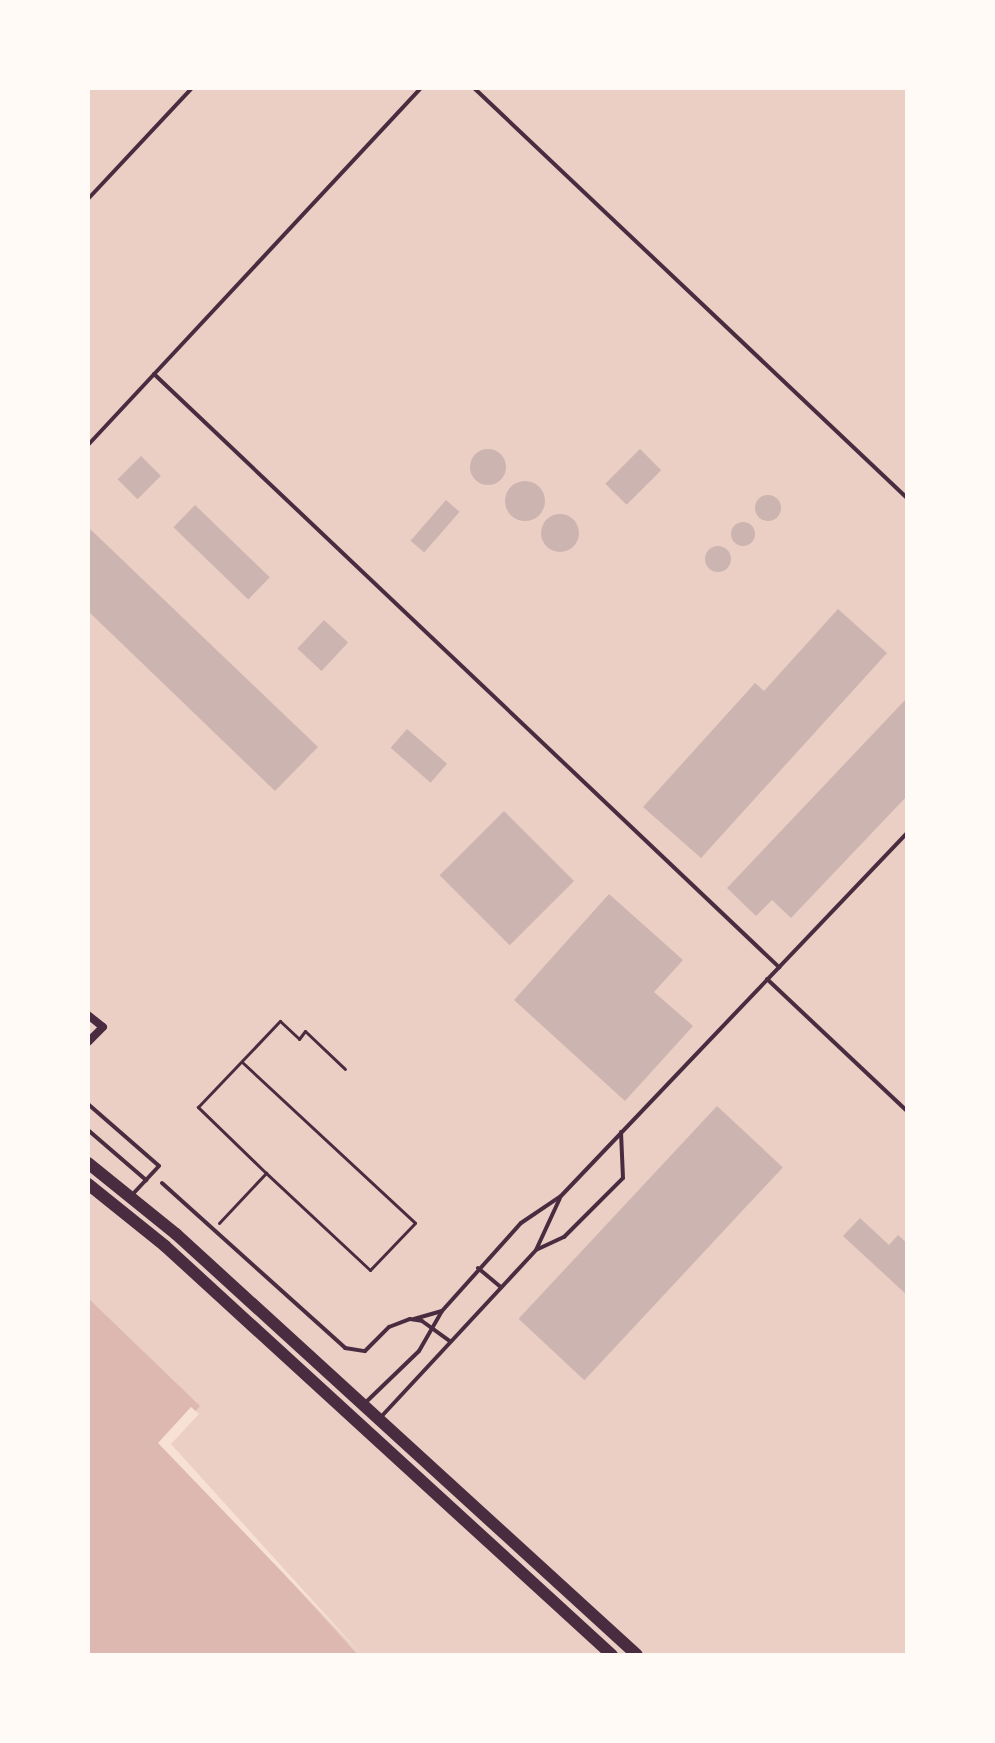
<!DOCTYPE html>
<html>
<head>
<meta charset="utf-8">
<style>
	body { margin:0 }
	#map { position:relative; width:995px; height:1743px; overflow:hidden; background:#f7e1d7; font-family:Georgia,serif }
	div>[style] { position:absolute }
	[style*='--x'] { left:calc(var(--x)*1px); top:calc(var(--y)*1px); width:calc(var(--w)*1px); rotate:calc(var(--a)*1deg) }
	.green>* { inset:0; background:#ebcfc5; transform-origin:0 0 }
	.water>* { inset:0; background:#dcb8b0 }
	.pier>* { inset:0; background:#f7e1d7 }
	.building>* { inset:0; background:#ccb4b1; transform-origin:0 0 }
	.round { border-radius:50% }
	.path>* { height:3px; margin:-1.5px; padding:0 1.5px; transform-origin:1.5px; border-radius:1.5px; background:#4a2c40 }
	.service>* { height:4px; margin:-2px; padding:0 2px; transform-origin:2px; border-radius:2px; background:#4a2c40 }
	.minor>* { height:8px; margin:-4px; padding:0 4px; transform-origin:4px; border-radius:4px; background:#4a2c40 }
	.primary>* { height:12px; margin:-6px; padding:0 6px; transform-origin:6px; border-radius:6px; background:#4a2c40 }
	span { translate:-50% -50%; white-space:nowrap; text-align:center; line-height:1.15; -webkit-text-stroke:6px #fffaf5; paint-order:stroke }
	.frame { position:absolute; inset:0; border:90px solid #fffaf5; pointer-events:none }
</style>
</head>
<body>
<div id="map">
	<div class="green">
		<div style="left:88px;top:88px;width:819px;height:1567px"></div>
	</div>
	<div class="water">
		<div style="clip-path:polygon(88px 1298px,200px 1406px,166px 1444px,358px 1655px,88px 1655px)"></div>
	</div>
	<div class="pier">
		<div style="clip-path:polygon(191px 1407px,199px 1414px,171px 1444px,362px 1655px,158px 1443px)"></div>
	</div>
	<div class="building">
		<div class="round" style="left:470px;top:449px;width:36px;height:36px"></div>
		<div style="left:640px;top:449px;width:30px;height:49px;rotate:45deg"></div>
		<div style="left:141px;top:456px;width:28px;height:33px;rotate:45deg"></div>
		<div class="round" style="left:505px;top:481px;width:40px;height:40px"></div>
		<div class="round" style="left:755px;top:495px;width:26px;height:26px"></div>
		<div style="left:446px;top:500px;width:18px;height:54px;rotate:41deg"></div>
		<div style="left:195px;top:505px;width:104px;height:31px;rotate:44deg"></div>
		<div class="round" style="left:541px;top:514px;width:38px;height:38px"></div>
		<div class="round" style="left:731px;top:522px;width:24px;height:24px"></div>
		<div style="clip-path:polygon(88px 527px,318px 747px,275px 791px,88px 611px)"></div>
		<div class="round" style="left:705px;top:546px;width:26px;height:26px"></div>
		<div style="clip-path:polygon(838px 609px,887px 653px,701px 858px,643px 807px,755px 683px,764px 691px)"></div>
		<div style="left:324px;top:620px;width:33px;height:39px;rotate:43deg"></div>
		<div style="clip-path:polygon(907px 698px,907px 796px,791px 918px,772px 900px,756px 916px,727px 888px)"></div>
		<div style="left:407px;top:729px;width:53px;height:25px;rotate:41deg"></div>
		<div style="left:504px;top:811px;width:99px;height:91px;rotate:45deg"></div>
		<div style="clip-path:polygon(609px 894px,683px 960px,654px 992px,693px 1026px,625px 1101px,514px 1000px)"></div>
		<div style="left:717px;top:1106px;width:90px;height:291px;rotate:43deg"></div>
		<div style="clip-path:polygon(860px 1218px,889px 1245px,898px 1235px,907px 1243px,907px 1295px,843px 1236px)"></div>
	</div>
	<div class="path">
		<div style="--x:242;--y:1062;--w:236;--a:42.9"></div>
		<div style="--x:415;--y:1223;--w:65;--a:133.8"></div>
		<div style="--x:370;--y:1270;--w:142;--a:-137"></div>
		<div style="--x:219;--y:1223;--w:69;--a:-46.8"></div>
		<div style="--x:266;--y:1173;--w:95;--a:-135.9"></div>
		<div style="--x:198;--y:1107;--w:119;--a:-46.4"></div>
		<div style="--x:280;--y:1021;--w:26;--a:43"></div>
		<div style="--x:299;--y:1039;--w:10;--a:-53"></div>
		<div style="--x:305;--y:1031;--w:55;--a:43.5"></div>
	</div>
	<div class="service">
		<div style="--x:474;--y:88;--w:596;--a:43.44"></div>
		<div style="--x:88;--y:199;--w:152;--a:-46.9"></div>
		<div style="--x:154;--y:374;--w:862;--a:43.5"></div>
		<div style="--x:88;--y:445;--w:488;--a:-47"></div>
		<div style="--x:767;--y:979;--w:192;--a:43.3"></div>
		<div style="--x:88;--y:1104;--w:94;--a:41.1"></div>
		<div style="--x:159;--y:1166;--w:40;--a:133"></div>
		<div style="--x:88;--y:1130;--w:77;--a:40.8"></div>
		<div style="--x:162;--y:1183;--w:246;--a:42"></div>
		<div style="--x:345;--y:1348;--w:20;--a:9"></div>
		<div style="--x:365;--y:1351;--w:34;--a:-45"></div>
		<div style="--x:389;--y:1327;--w:22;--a:-21"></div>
		<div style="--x:410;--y:1319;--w:12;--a:9"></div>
		<div style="--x:422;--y:1321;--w:34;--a:36"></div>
		<div style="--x:538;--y:1249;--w:29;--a:-25"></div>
		<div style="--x:564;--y:1237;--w:83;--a:-45"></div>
		<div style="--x:623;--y:1178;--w:46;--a:-92.5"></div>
		<div style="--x:478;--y:1268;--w:30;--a:40"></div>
		<div style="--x:414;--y:1319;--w:29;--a:-16"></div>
		<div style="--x:364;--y:1404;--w:76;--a:-43.9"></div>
		<div style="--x:419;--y:1351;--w:46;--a:-60.1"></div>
		<div style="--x:442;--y:1311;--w:118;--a:-48.1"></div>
		<div style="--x:521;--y:1223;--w:48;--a:-34"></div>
		<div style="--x:561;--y:1196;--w:501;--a:-46.37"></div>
		<div style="--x:380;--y:1418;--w:229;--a:-47.1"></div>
		<div style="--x:536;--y:1250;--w:57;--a:-65.2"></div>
	</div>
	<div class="minor">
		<div style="--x:88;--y:1015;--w:19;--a:39"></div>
		<div style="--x:103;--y:1027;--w:21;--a:135"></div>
	</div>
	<div class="primary">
		<div style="--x:88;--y:1163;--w:113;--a:38.9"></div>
		<div style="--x:176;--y:1234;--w:624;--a:42.4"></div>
		<div style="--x:88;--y:1184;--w:99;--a:38.8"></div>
		<div style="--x:165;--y:1246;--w:606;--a:42.46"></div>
	</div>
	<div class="frame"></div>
</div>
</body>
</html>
